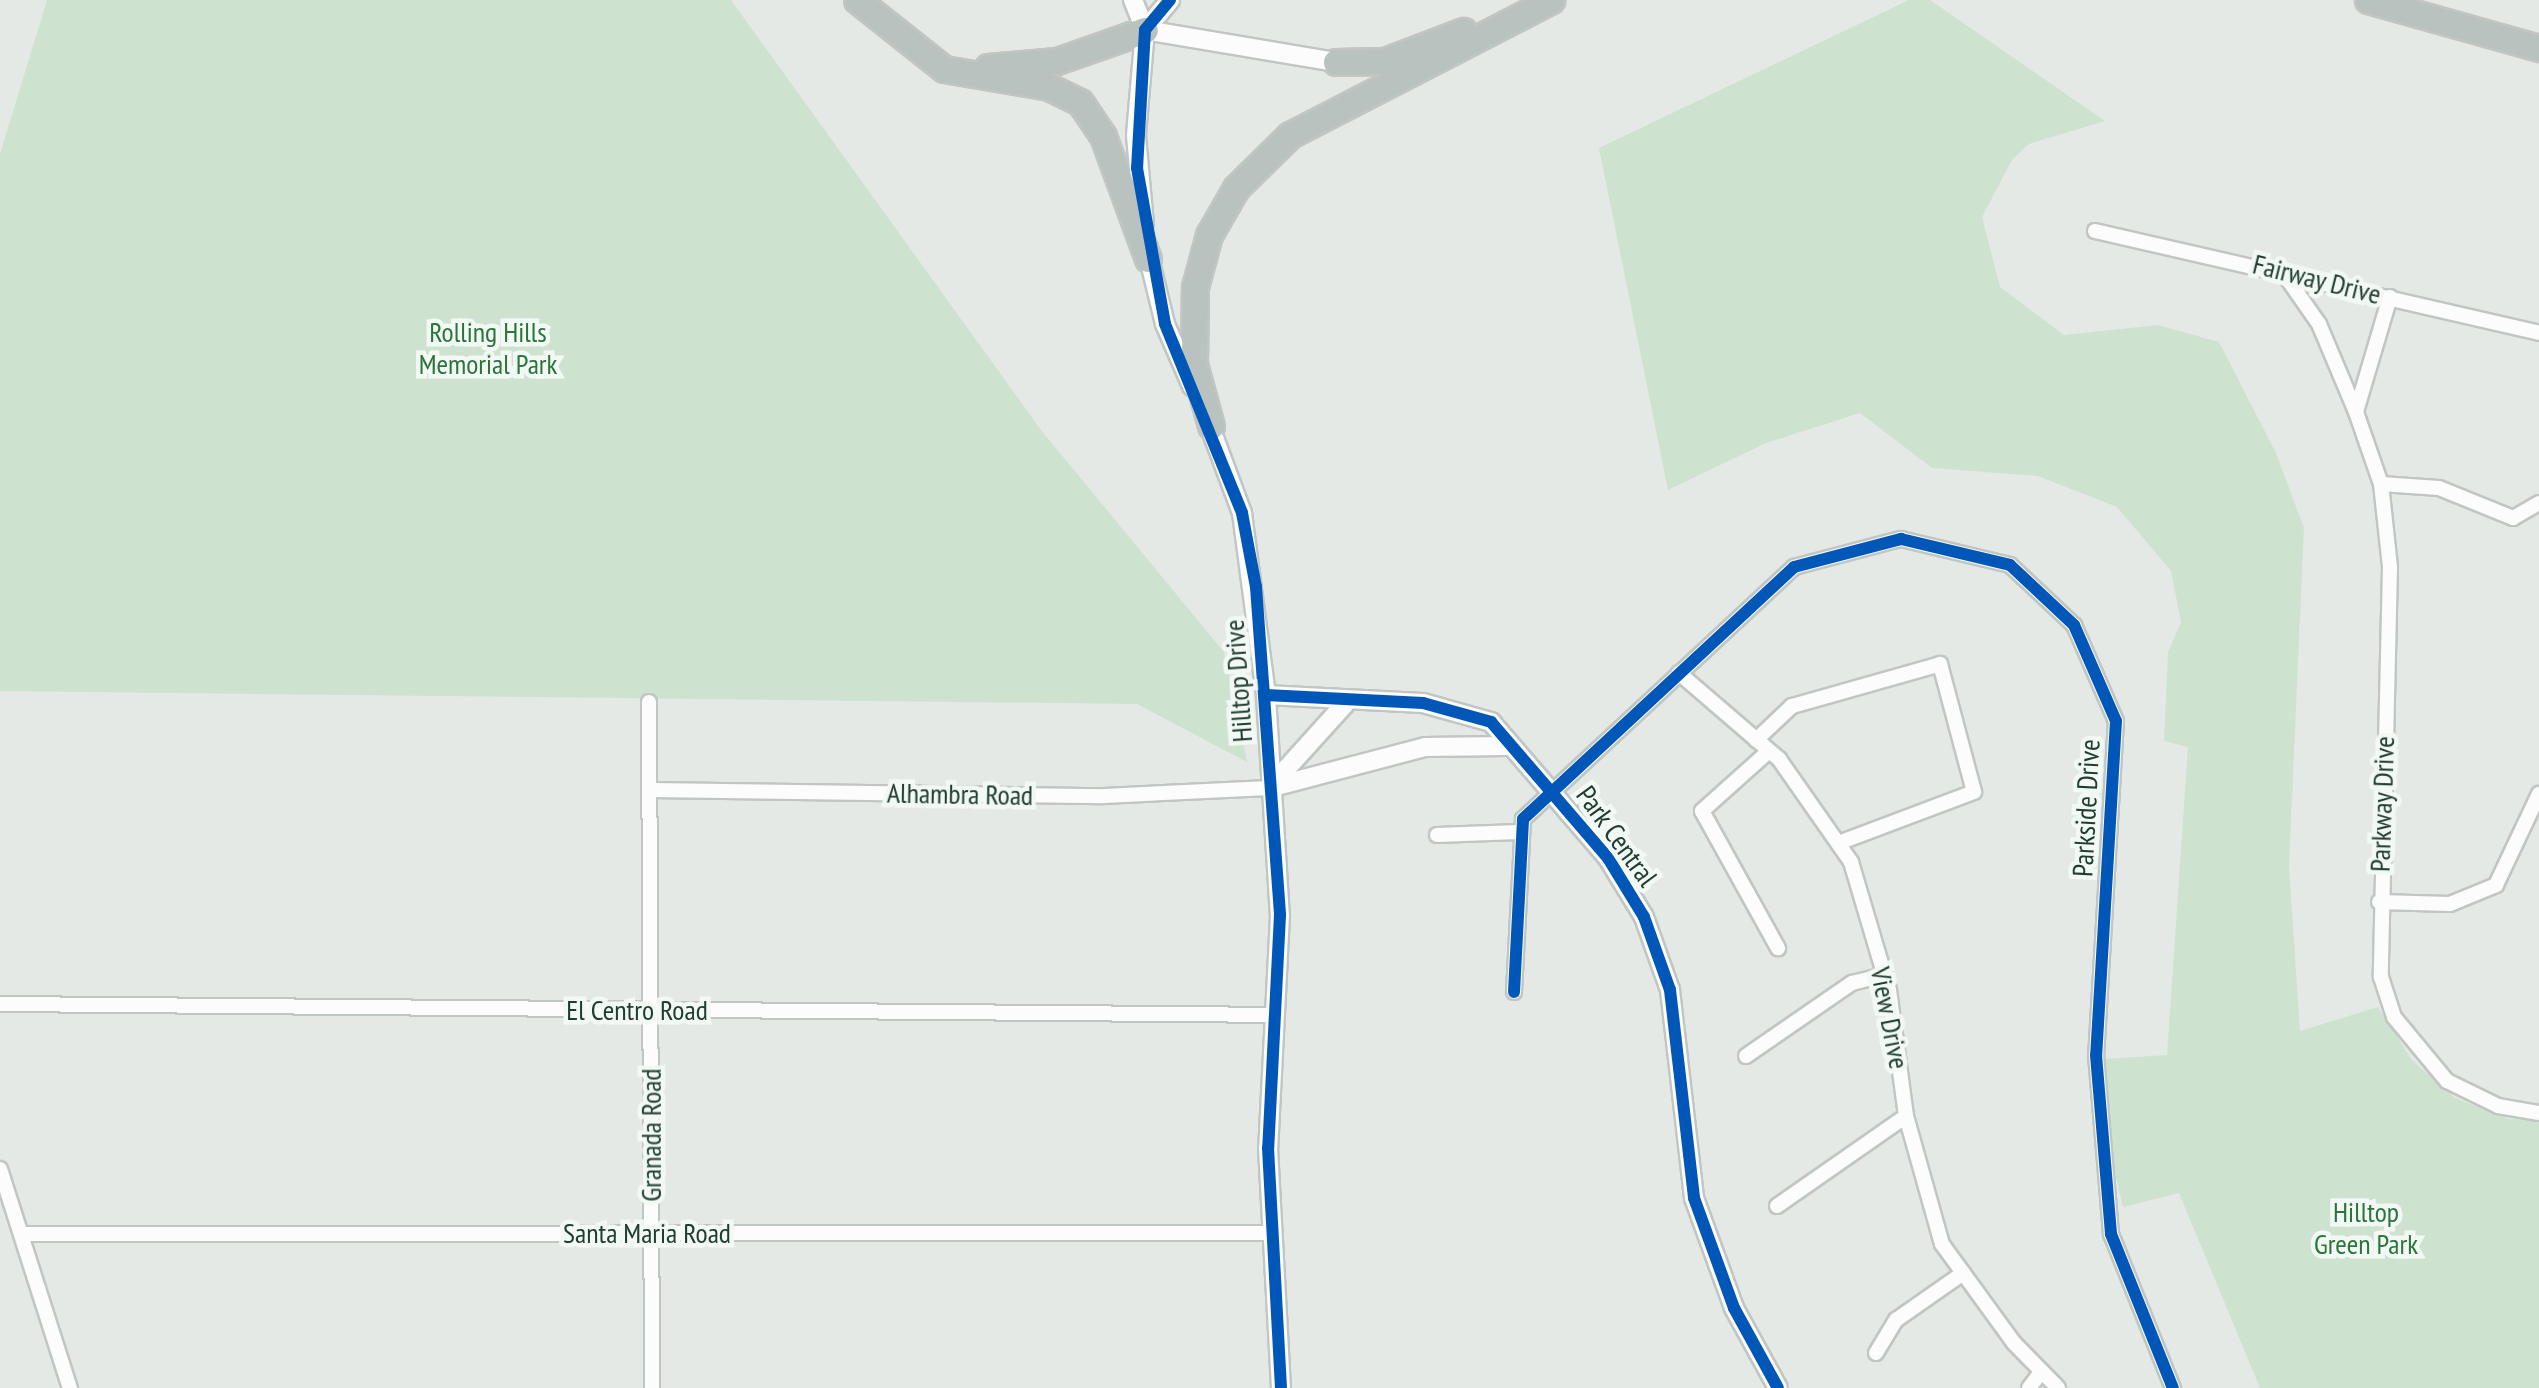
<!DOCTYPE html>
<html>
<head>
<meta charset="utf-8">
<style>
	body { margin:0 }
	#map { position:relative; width:2539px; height:1388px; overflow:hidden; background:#e4e9e6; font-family:"PT Sans Narrow",sans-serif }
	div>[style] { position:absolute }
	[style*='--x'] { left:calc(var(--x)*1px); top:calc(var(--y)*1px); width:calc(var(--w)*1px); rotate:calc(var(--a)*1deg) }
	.green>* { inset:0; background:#cde3cf }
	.roads { filter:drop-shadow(2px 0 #c1c6c3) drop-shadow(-2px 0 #c1c6c3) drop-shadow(0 2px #c1c6c3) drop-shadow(0 -2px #c1c6c3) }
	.minor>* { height:14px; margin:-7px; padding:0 7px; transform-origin:7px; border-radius:7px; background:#fbfcfb }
	.tertiary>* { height:18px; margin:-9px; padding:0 9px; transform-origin:9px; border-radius:9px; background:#fbfcfb }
	.secondary>* { height:18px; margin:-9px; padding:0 9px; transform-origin:9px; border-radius:9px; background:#fbfcfb }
	.motorway>* { height:25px; margin:-12.5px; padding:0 12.5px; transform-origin:12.5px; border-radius:12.5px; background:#bac2bf }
	.cycleway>* { height:12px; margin:-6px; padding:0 6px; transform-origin:6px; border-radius:6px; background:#0057b8 }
	span { translate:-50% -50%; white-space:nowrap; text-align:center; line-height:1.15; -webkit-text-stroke:9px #f2f8f4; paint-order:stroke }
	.street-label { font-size:28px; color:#213d31 }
	.park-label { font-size:28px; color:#2b753b }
</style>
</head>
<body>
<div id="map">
	<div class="green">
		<div style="clip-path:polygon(47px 0,731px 0,1041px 430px,1224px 652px,1247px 762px,1137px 704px,0 691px,0 154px)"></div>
		<div style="clip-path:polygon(1909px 0,1930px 0,2105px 121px,2029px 144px,2012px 160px,1982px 217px,2000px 287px,2064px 335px,2158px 325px,2219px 342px,2276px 453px,2304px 528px,2289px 866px,2300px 1031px,2378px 1007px,2412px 1060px,2455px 1098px,2509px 1119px,2539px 1120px,2539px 1388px,2260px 1388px,2179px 1193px,2123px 1207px,2108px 1143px,2104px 1059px,2167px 1055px,2188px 747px,2164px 741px,2168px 652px,2181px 622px,2171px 571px,2117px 507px,2038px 476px,1932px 468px,1860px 413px,1766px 443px,1668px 490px,1599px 148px)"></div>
	</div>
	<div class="roads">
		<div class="minor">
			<div style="--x:2095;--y:231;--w:456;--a:12.9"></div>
			<div style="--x:2282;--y:271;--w:65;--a:55.1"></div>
			<div style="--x:2319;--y:324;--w:95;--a:67.2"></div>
			<div style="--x:2390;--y:297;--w:120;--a:106.5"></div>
			<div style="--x:2356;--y:412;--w:76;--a:70.9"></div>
			<div style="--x:2381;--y:484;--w:83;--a:83.8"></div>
			<div style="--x:2390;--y:567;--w:410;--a:91.3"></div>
			<div style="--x:2381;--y:977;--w:42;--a:72"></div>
			<div style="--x:2394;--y:1017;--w:83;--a:50.4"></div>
			<div style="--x:2447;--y:1081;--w:57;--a:26.1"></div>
			<div style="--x:2498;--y:1106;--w:42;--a:9.7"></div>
			<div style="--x:2381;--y:484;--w:58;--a:3.9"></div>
			<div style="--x:2439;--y:488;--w:80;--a:22.1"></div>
			<div style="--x:2513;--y:518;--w:30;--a:-30"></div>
			<div style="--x:1679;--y:673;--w:132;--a:40.7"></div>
			<div style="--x:1779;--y:759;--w:126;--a:55"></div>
			<div style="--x:1851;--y:862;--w:134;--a:73.5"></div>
			<div style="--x:1889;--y:990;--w:127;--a:82.3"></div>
			<div style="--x:1906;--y:1116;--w:133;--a:74.3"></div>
			<div style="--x:1942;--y:1244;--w:122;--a:54"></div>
			<div style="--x:2014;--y:1343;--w:63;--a:45.6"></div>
			<div style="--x:649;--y:702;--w:686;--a:89.75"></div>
			<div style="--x:1756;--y:740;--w:50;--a:-43.4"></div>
			<div style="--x:1792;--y:706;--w:154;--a:-15.8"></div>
			<div style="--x:1940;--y:664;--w:132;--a:75.1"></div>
			<div style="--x:1974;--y:792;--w:145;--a:159.4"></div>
			<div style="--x:1769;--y:751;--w:90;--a:138.2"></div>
			<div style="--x:1702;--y:811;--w:157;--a:61"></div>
			<div style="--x:651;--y:790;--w:453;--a:0.8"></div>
			<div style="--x:1104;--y:796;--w:165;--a:-2.8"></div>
			<div style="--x:1437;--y:835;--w:81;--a:-2.1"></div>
			<div style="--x:2379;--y:902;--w:71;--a:1.6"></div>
			<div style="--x:2450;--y:904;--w:50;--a:-22.4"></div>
			<div style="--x:2496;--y:885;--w:101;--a:-64.7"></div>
			<div style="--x:1514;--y:992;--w:173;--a:-87"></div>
			<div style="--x:1523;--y:819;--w:370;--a:-42.9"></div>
			<div style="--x:1794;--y:567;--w:111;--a:-14.7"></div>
			<div style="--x:1901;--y:539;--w:112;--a:13.4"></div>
			<div style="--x:2010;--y:565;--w:88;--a:43.2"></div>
			<div style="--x:2074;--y:625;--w:105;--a:66.4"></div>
			<div style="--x:2116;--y:721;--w:335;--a:93.4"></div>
			<div style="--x:2096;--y:1055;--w:180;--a:85.2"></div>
			<div style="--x:2111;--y:1234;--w:166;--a:68.1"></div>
			<div style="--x:0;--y:1004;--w:1274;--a:0.49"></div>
			<div style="--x:1746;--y:1056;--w:129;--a:-34.6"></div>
			<div style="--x:1852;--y:983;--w:33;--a:-14"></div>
			<div style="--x:0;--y:1169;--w:230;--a:72.3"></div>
			<div style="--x:1777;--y:1206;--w:157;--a:-34.9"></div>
			<div style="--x:23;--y:1234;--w:1249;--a:-0.05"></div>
			<div style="--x:1876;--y:1353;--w:39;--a:-59"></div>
			<div style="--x:1896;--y:1320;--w:82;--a:-35"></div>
			<div style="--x:2029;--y:1388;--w:21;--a:-53"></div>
		</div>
		<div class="tertiary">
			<div style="--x:1133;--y:0;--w:32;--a:68"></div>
			<div style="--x:1145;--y:30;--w:106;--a:94.9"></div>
			<div style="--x:1136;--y:136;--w:88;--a:84.8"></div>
			<div style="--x:1145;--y:30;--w:194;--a:9.5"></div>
			<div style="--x:1147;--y:250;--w:76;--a:76.3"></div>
			<div style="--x:1165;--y:324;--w:68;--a:66.5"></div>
			<div style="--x:1207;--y:419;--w:100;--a:69.6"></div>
			<div style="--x:1242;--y:513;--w:184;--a:82.5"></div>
			<div style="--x:1266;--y:695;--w:220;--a:86.4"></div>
			<div style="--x:1280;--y:915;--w:233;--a:92.9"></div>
			<div style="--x:1268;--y:1148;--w:240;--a:86.9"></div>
			<div style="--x:1266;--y:695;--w:157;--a:2.9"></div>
			<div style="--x:1423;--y:703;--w:71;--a:15.6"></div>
			<div style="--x:1491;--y:722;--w:179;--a:49.3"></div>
			<div style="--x:1608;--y:858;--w:69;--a:58.6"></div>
			<div style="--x:1644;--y:917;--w:77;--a:70.4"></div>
			<div style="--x:1670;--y:990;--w:209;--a:83.4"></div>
			<div style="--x:1694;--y:1198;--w:117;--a:70"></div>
			<div style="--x:1734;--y:1308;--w:91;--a:61.2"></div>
			<div style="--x:1269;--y:788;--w:161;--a:-14.7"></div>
			<div style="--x:1425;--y:747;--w:81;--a:-0.7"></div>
			<div style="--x:1269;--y:788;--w:113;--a:-47.9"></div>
		</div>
		<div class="secondary">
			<div style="--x:1145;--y:30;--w:39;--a:-50"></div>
		</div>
		<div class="motorway">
			<div style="--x:857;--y:0;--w:111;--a:38.4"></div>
			<div style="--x:944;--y:69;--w:107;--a:9.7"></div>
			<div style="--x:1049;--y:87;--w:34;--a:26"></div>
			<div style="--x:1080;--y:102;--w:41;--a:55.9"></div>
			<div style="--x:1103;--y:136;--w:131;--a:69.9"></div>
			<div style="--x:2368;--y:0;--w:178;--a:15.7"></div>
			<div style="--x:1336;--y:62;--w:49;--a:-1.2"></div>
			<div style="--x:1385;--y:61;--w:84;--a:-21"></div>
			<div style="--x:988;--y:67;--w:69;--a:-5"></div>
			<div style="--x:1057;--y:61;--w:93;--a:-19.4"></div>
			<div style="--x:1211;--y:426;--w:64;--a:-105.3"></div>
			<div style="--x:1194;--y:364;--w:77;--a:-89.3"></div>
			<div style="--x:1195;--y:287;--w:54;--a:-74.9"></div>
			<div style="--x:1209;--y:235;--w:54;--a:-60.1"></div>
			<div style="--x:1236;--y:188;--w:76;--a:-44.5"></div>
			<div style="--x:1290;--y:135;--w:294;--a:-27.3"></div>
		</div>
	</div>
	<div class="cycleway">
		<div style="--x:1170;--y:0;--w:39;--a:130"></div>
		<div style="--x:1145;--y:30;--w:138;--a:93.3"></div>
		<div style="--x:1137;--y:168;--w:158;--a:79.8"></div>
		<div style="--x:1165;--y:324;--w:204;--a:67.8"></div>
		<div style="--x:1242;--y:513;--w:75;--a:79.3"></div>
		<div style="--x:1256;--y:587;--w:329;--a:85.8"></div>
		<div style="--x:1280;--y:915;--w:233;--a:92.9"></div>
		<div style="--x:1268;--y:1148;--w:240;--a:86.9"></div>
		<div style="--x:1266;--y:695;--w:157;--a:2.9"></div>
		<div style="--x:1423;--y:703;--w:71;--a:15.6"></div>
		<div style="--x:1491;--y:722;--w:179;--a:49.3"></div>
		<div style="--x:1608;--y:858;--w:69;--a:58.6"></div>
		<div style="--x:1644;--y:917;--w:77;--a:70.4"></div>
		<div style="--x:1670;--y:990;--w:209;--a:83.4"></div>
		<div style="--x:1694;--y:1198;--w:117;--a:70"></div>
		<div style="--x:1734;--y:1308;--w:91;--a:61.2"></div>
		<div style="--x:1514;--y:992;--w:173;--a:-87"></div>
		<div style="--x:1523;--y:819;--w:370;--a:-42.9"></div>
		<div style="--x:1794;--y:567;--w:111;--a:-14.7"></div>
		<div style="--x:1901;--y:539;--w:112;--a:13.4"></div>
		<div style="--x:2010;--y:565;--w:88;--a:43.2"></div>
		<div style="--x:2074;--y:625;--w:105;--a:66.4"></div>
		<div style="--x:2116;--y:721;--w:335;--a:93.4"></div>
		<div style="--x:2096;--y:1055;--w:180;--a:85.2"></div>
		<div style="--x:2111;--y:1234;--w:166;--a:68.1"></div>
	</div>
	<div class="street-label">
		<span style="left:2317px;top:279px;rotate:14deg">Fairway Drive</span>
		<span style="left:1238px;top:681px;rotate:-94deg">Hilltop Drive</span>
		<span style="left:960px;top:794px;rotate:1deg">Alhambra Road</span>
		<span style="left:2382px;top:804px;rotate:-88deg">Parkway Drive</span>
		<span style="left:2086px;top:808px;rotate:-87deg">Parkside Drive</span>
		<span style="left:1617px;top:836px;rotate:54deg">Park Central</span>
		<span style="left:637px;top:1010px">El Centro Road</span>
		<span style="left:1890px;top:1018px;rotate:79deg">View Drive</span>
		<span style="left:651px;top:1135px;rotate:-90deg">Granada Road</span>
		<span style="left:647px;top:1233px">Santa Maria Road</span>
	</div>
	<div class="park-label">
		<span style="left:488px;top:348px">Rolling Hills<br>Memorial Park</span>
		<span style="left:2366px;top:1228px">Hilltop<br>Green Park</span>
	</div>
</div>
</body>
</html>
